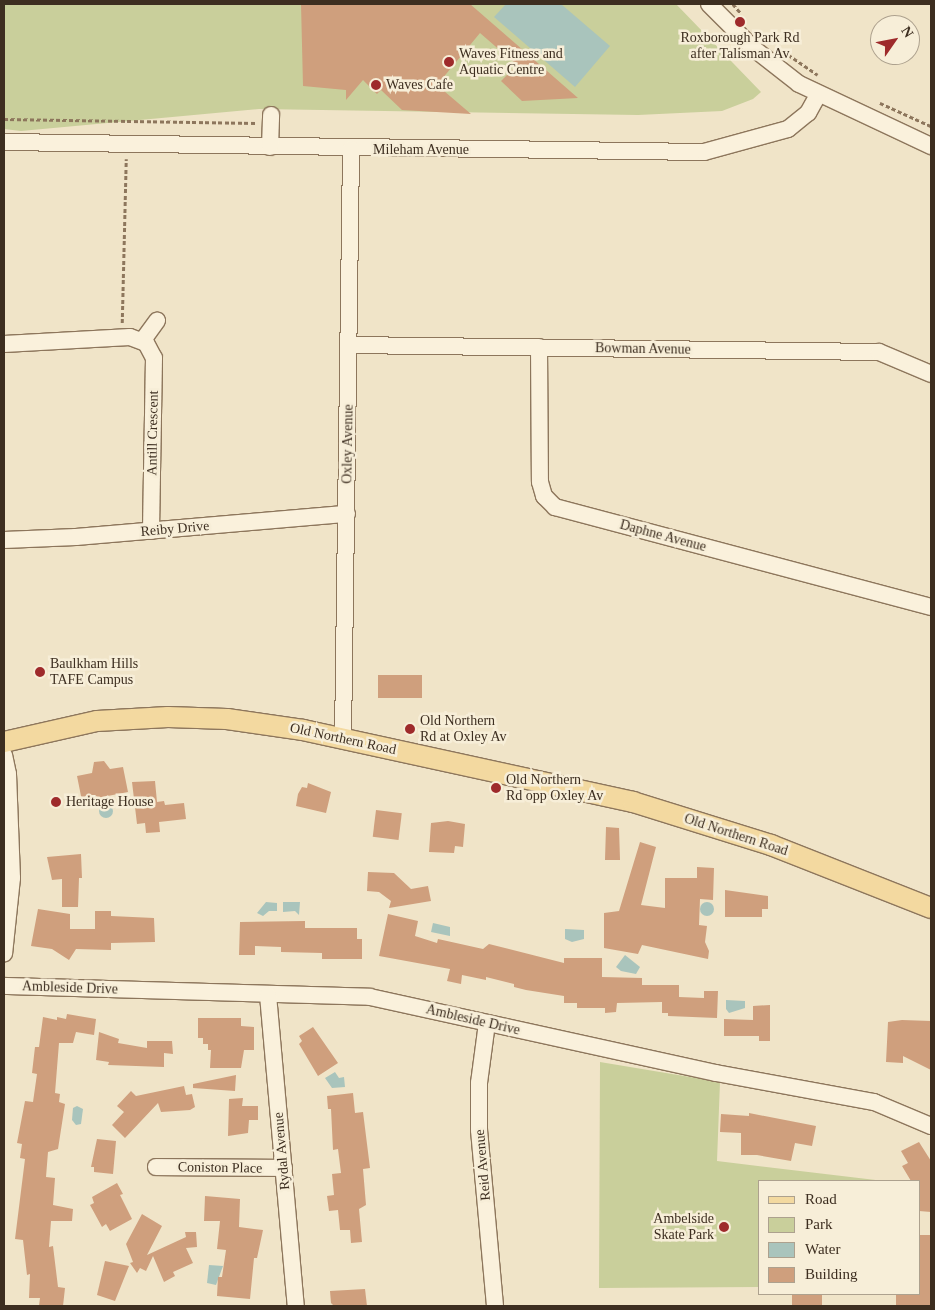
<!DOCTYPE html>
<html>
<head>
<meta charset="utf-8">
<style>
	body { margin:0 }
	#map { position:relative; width:935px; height:1310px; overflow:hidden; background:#f0e4c8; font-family:Georgia,serif }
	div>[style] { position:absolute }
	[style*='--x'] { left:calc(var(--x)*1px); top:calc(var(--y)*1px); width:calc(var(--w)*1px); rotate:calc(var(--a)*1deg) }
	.green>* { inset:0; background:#c9cf9b }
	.water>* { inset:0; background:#a9c4bc }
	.round { border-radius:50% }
	.building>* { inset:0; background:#cf9f7d; transform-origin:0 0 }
	.path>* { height:2.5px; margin-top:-1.25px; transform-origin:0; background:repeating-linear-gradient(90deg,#8d765c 0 4px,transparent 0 6.5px) }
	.roads { filter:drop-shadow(1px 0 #8d765c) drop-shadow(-1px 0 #8d765c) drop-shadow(0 1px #8d765c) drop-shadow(0 -1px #8d765c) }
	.minor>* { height:16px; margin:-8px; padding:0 8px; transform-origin:8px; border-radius:8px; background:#faf1dc }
	.major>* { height:20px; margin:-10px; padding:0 10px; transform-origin:10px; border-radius:10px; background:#f3d9a0 }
	.dots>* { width:14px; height:14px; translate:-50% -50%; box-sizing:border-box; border:2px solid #f7eed8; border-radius:50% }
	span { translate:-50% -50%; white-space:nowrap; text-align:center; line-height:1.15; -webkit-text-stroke:5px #f7eed8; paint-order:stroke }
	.poi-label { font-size:14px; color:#3d2e20 }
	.left { translate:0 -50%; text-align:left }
	.right { translate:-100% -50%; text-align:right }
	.street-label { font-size:14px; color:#3d2e20 }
	.frame { position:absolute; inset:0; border:5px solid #3d2e20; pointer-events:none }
	.legend { position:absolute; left:758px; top:1180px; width:162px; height:115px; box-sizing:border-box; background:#f7eed8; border:1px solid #ada18e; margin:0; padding:6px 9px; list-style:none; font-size:15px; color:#3d2e20 }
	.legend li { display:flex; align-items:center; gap:10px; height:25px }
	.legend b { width:25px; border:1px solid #ada18e }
	.north { position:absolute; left:870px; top:15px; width:50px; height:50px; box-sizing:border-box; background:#f7eed8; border:1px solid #ada18e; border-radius:50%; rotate:57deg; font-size:14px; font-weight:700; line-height:20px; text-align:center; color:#3d2e20 }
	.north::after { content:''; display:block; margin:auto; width:18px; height:22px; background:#9e2a2b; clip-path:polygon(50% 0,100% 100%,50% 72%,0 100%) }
</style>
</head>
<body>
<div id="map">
	<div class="green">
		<div style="clip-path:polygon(4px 4px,676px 4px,761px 92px,753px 99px,722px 111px,638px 115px,259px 109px,21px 131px,4px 129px)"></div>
		<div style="clip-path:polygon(600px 1062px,720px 1082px,717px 1161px,884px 1181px,759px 1181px,759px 1287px,599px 1288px)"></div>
	</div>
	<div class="water">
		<div style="clip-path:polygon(506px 4px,561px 4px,610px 46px,575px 87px,494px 17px)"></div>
		<div class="round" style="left:99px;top:804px;width:14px;height:14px"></div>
		<div class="round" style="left:700px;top:902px;width:14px;height:14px"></div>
		<div style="clip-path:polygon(266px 902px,277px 903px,277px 911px,269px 911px,263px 916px,257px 913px)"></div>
		<div style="clip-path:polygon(283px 902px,300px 902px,299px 915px,295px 911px,283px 912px)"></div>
		<div style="clip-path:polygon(433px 923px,450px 927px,450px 936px,431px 932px)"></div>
		<div style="clip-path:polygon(565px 929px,584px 930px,584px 939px,572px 942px,565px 939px)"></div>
		<div style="clip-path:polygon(625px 955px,640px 967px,636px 974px,621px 971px,616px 967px)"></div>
		<div style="clip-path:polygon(726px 1000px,745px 1001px,745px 1008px,729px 1013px,726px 1009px)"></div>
		<div style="clip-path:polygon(335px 1072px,339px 1078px,344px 1077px,345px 1087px,332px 1088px,325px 1078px)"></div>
		<div style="clip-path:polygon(77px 1106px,83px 1109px,81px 1124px,76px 1125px,72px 1120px,73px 1108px)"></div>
		<div style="clip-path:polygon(209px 1265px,223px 1266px,216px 1285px,207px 1283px)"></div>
	</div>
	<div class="building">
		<div style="clip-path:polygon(301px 4px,470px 4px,578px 98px,522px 101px,501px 81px,517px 65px,480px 33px,437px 85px,471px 114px,402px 110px,381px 90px,377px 94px,363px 80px,346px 100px,346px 90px,303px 86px)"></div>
		<div style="left:422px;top:675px;width:23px;height:44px;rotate:90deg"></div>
		<div style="clip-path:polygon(104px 761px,110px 769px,123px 767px,128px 792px,82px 801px,77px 776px,92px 773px,94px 762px)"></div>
		<div style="clip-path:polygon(155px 781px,157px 802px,164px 801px,165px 805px,184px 803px,186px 819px,159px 822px,160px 832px,146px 833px,145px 823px,137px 824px,132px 782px)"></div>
		<div style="clip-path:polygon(308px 783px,331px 792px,326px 813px,296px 806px,298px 794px,302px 787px,307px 788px)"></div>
		<div style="left:376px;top:810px;width:26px;height:27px;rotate:7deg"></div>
		<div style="clip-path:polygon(448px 821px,465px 824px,463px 847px,455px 846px,454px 853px,429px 852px,431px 823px)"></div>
		<div style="clip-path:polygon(606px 827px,619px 828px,620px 860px,605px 860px)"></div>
		<div style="clip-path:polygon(640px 842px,656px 847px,641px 905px,665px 908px,665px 878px,697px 878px,697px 867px,714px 868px,713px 900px,700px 899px,699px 925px,707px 926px,705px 942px,709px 951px,708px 959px,642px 945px,638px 954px,604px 948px,604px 913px,619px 911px)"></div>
		<div style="clip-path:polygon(81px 854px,82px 878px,79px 878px,78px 907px,62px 907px,62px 879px,52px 880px,47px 857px)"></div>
		<div style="clip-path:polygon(368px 872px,394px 873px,411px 889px,428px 886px,431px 901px,389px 908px,391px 901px,379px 892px,367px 891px)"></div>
		<div style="clip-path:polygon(725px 890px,768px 896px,768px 909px,762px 909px,762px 917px,725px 917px)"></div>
		<div style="clip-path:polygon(38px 909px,70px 914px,70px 929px,95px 929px,95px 911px,111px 911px,111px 916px,154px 918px,155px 942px,111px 943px,111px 950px,76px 949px,69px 960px,52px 949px,31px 946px)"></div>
		<div style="clip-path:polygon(388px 914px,418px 921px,415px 936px,437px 943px,438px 939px,483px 949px,489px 944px,564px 963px,564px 958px,602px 958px,602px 977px,642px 978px,642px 985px,679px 985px,679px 997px,704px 998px,704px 991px,718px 991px,717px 1018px,668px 1016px,668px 1013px,662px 1013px,662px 1002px,617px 1003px,616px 1012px,605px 1013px,605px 1008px,577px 1008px,577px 1003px,564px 1003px,564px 996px,526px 990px,514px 987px,514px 984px,486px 977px,486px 980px,462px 975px,461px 984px,447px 981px,450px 969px,379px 956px)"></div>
		<div style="clip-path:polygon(305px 921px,305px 928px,357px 928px,357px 939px,362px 939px,362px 959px,322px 959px,322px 953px,281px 952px,281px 947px,255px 946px,255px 955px,239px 955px,240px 922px)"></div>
		<div style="clip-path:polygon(770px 1005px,770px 1041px,759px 1041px,759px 1036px,724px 1036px,724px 1019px,753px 1020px,753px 1006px)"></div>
		<div style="clip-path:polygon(67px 1014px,96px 1019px,94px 1035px,76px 1032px,73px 1043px,59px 1043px,55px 1093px,60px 1094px,59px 1102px,65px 1104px,58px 1149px,48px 1152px,46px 1177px,55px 1178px,53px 1205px,73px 1209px,72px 1221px,51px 1221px,49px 1247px,53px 1246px,58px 1287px,65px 1288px,63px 1306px,39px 1306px,40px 1298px,29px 1298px,30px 1274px,27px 1275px,23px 1240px,15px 1239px,25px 1159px,20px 1158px,22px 1144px,17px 1143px,25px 1101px,33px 1102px,37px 1074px,32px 1073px,35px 1047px,39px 1047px,43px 1017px,57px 1020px,57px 1017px,66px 1019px)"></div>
		<div style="clip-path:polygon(198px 1018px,241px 1018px,241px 1026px,254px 1027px,254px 1050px,244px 1050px,241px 1068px,210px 1068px,211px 1050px,208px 1050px,208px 1044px,203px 1044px,203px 1038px,198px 1038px)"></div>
		<div style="clip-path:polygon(902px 1020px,931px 1021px,931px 1070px,903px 1056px,903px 1063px,886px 1062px,888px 1022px)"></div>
		<div style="clip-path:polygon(313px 1027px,338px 1063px,318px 1076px,299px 1044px,302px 1041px,299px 1036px)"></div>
		<div style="clip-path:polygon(99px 1032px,119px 1039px,118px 1043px,147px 1048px,147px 1041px,172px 1041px,173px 1054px,164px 1053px,164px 1067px,108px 1065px,109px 1062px,96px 1060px)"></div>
		<div style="clip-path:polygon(236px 1075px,235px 1091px,193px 1088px,193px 1084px)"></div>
		<div style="clip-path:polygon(184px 1086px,186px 1095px,192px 1094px,195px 1107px,190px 1110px,161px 1112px,158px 1103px,125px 1138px,112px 1125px,124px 1112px,117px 1106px,131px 1091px,136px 1096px)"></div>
		<div style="clip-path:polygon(353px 1093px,355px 1113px,363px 1112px,370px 1168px,363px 1169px,366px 1205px,359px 1209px,362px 1242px,351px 1243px,350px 1230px,340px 1230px,338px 1210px,329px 1211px,327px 1196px,334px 1195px,332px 1174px,341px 1173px,338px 1149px,333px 1150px,331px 1109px,328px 1109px,327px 1096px)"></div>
		<div style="clip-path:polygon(243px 1098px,242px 1106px,258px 1106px,258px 1120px,249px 1120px,248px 1133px,228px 1136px,229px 1099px)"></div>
		<div style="clip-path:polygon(749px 1113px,816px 1126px,812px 1146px,795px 1143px,791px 1161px,757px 1155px,741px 1155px,741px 1133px,720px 1132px,721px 1114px,749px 1116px)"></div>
		<div style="clip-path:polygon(97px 1139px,116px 1141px,113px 1174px,94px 1172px,94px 1167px,91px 1167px)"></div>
		<div style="clip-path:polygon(919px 1142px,931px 1161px,931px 1212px,919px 1211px,919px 1181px,911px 1181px,902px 1166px,908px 1163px,901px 1151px)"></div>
		<div style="clip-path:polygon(117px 1183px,123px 1194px,120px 1195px,132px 1219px,110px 1231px,106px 1224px,102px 1227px,90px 1205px,94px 1203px,92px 1197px)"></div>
		<div style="clip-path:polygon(205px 1196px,240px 1199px,239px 1227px,263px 1230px,257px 1258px,254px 1258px,250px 1299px,217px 1296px,218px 1277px,222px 1277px,226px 1250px,217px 1249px,220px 1221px,204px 1221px)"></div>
		<div style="clip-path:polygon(142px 1214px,162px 1226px,147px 1255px,186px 1237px,185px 1232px,196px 1232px,197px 1247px,186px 1248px,193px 1263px,173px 1272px,175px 1276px,164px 1282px,153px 1256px,146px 1271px,140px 1268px,137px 1273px,130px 1263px,133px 1262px,126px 1244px)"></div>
		<div style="clip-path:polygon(919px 1235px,931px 1235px,930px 1306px,896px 1306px,896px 1294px,919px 1294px)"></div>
		<div style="clip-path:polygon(105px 1261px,129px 1266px,115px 1301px,97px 1295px)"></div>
		<div style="clip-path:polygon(365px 1289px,367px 1306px,334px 1306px,331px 1303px,330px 1291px)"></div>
		<div style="left:792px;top:1294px;width:30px;height:12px"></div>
	</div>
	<div class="path">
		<div style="--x:733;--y:4;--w:11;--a:49"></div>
		<div style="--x:783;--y:51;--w:42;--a:34.4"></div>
		<div style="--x:880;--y:103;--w:56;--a:24.3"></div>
		<div style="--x:4;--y:119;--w:253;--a:0.9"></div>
		<div style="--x:122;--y:323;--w:164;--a:-88.6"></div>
	</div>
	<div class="roads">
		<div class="minor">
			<div style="--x:709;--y:4;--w:62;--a:45"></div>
			<div style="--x:753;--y:48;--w:58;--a:38"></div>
			<div style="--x:799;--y:84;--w:146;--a:25.2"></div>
			<div style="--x:4;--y:142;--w:700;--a:0.82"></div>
			<div style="--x:704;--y:152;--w:87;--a:-15.3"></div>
			<div style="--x:788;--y:129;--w:26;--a:-39"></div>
			<div style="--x:808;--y:113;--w:21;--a:-61"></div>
			<div style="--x:270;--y:147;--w:32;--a:-88"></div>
			<div style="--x:143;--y:340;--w:24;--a:-54"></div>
			<div style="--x:4;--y:344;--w:126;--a:-3.2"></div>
			<div style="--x:130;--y:337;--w:17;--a:21"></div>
			<div style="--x:146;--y:343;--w:17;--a:62"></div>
			<div style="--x:154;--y:358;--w:173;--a:91"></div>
			<div style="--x:350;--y:345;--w:529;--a:0.76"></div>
			<div style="--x:879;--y:352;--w:56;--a:22.9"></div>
			<div style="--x:539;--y:347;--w:135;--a:89.6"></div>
			<div style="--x:540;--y:482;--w:15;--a:74"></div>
			<div style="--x:544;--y:496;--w:16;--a:45"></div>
			<div style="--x:555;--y:507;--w:389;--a:14.9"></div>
			<div style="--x:4;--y:540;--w:72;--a:-2.4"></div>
			<div style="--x:76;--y:537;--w:272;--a:-4.9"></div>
			<div style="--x:343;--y:738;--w:589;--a:-89.22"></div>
			<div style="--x:4;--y:755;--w:19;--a:78"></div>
			<div style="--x:8;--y:774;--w:104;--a:87.8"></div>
			<div style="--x:12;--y:878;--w:76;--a:96"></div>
			<div style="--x:4;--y:986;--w:366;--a:1.7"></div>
			<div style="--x:370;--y:997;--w:354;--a:12.4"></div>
			<div style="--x:716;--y:1073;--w:161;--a:10.4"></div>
			<div style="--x:874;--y:1102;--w:62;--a:22.8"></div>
			<div style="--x:268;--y:995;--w:312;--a:84.9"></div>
			<div style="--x:487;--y:1023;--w:61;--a:97.6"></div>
			<div style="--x:479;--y:1083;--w:47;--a:90"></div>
			<div style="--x:479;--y:1130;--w:177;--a:84.8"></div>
			<div style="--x:156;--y:1167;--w:128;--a:0.4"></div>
		</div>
		<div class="major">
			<div style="--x:4;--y:742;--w:95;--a:-12.7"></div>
			<div style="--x:97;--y:721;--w:71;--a:-3.2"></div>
			<div style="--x:168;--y:717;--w:59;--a:1.9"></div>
			<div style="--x:227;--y:719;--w:77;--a:8.2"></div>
			<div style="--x:303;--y:730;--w:338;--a:12.3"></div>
			<div style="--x:633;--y:802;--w:145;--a:17.3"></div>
			<div style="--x:771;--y:845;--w:172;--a:21.5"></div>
		</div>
	</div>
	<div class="dots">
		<div style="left:740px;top:22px;background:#9e2a2b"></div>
		<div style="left:449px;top:62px;background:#9e2a2b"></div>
		<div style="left:376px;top:85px;background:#9e2a2b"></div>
		<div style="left:40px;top:672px;background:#9e2a2b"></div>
		<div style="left:410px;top:729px;background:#9e2a2b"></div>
		<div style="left:496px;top:788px;background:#9e2a2b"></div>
		<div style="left:56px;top:802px;background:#9e2a2b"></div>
		<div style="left:724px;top:1227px;background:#9e2a2b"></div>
	</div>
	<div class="poi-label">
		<span style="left:740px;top:46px">Roxborough Park Rd<br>after Talisman Av</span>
		<span class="left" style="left:459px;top:62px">Waves Fitness and<br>Aquatic Centre</span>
		<span class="left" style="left:386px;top:85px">Waves Cafe</span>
		<span class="left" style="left:50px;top:672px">Baulkham Hills<br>TAFE Campus</span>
		<span class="left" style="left:420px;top:729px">Old Northern<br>Rd at Oxley Av</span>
		<span class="left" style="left:506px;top:788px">Old Northern<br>Rd opp Oxley Av</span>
		<span class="left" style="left:66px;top:802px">Heritage House</span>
		<span class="right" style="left:714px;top:1227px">Ambelside<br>Skate Park</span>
	</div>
	<div class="street-label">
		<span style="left:421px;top:150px">Mileham Avenue</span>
		<span style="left:643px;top:349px;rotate:1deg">Bowman Avenue</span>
		<span style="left:153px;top:433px;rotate:-89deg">Antill Crescent</span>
		<span style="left:348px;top:444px;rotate:-89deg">Oxley Avenue</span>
		<span style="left:175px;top:529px;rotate:-5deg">Reiby Drive</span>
		<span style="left:663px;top:536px;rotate:15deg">Daphne Avenue</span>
		<span style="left:343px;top:739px;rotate:12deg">Old Northern Road</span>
		<span style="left:736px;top:835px;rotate:18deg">Old Northern Road</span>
		<span style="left:70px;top:988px;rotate:2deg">Ambleside Drive</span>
		<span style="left:473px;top:1020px;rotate:13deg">Ambleside Drive</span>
		<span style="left:282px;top:1151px;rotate:-95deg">Rydal Avenue</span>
		<span style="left:483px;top:1165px;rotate:-95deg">Reid Avenue</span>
		<span style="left:220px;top:1168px;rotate:1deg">Coniston Place</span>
	</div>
	<div class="frame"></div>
	<ul class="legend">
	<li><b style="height:6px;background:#f3d9a0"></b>Road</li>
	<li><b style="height:14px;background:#c9cf9b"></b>Park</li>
	<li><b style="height:14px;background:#a9c4bc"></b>Water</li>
	<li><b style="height:14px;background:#cf9f7d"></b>Building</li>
	</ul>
	<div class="north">N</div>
</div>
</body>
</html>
